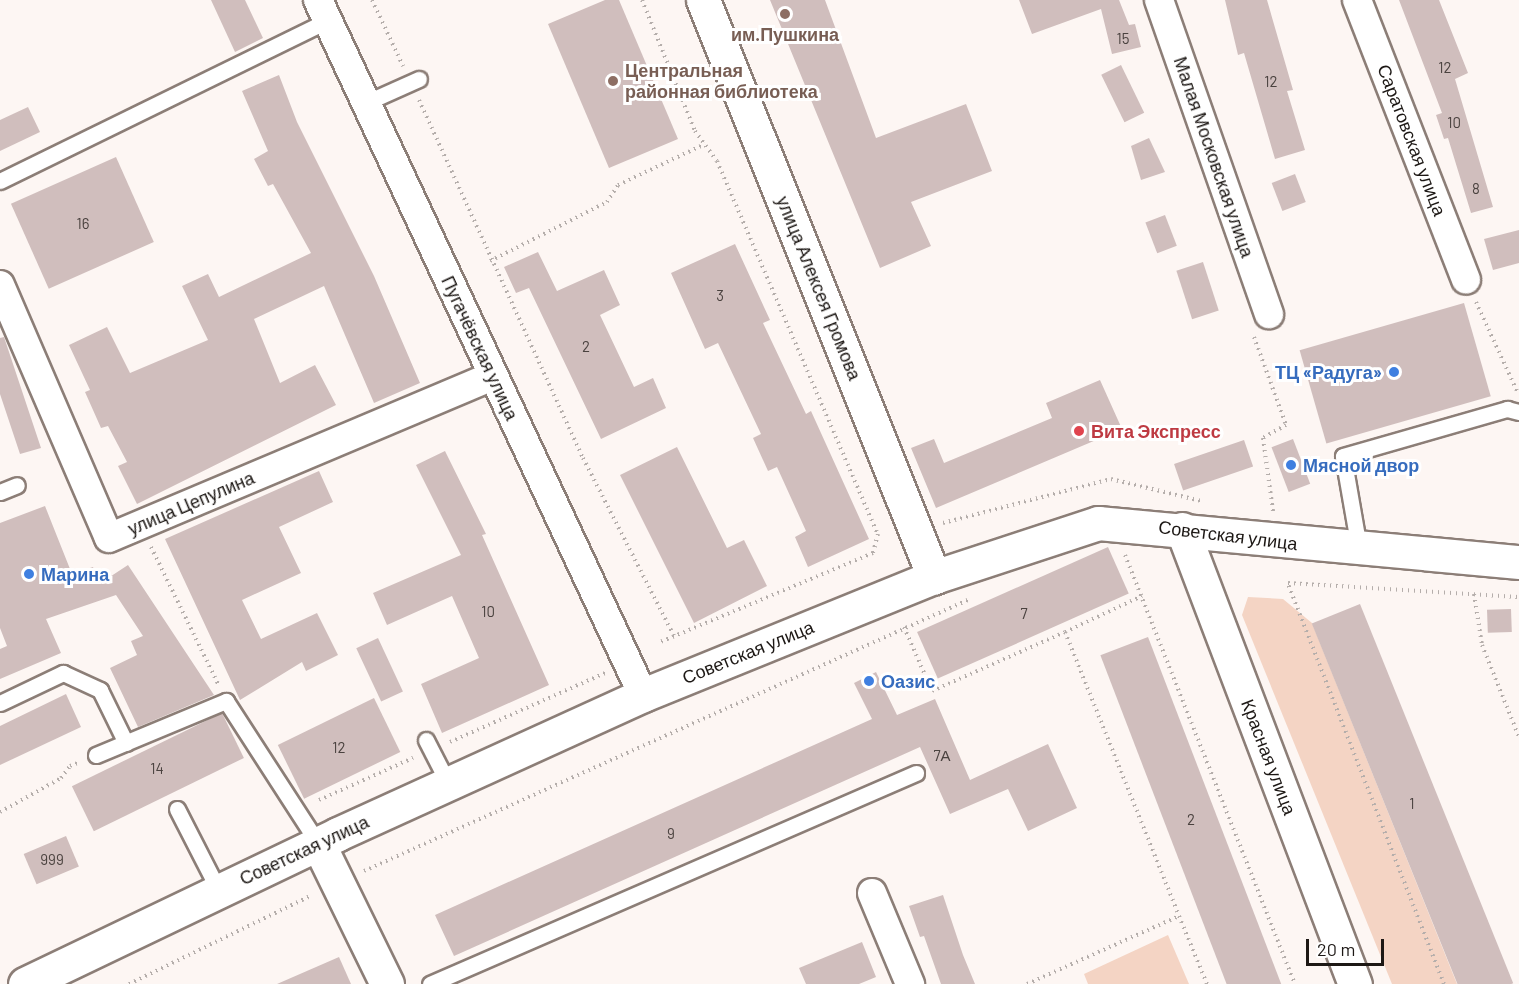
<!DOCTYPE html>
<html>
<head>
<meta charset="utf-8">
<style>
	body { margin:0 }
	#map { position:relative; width:1519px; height:984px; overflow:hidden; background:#fdf6f3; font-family:Barlow,sans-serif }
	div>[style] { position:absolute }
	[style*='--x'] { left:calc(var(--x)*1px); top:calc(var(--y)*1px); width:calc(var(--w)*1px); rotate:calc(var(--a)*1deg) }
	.green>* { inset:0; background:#f4d4c4 }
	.building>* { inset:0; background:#d0bebd; transform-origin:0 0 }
	.path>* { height:4px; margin-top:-2px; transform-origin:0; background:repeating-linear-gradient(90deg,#b5aeab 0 1.5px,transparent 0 6px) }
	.roads { filter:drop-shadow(2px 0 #8c7e77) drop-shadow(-2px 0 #8c7e77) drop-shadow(0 2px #8c7e77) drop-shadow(0 -2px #8c7e77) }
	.lane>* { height:15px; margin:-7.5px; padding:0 7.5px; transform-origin:7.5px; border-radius:7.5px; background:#fff }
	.street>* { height:28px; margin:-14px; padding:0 14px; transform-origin:14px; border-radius:14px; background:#fff }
	.secondary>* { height:33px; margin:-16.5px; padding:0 16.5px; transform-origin:16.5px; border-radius:16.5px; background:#fff }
	.dots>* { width:16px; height:16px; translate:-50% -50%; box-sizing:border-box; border:3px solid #fff; border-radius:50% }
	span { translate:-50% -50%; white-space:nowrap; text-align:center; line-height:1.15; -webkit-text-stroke:6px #fff; paint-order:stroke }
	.number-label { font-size:15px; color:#4a423f }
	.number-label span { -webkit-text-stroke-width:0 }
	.education-label { font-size:18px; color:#785e54; font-weight:700 }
	.left { translate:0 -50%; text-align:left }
	.street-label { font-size:18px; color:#1d1815 }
	.shop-label { font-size:18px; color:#366cbe; font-weight:700 }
	.right { translate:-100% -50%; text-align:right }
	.health-label { font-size:18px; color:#be3a42; font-weight:700 }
	.scale { position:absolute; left:1306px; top:939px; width:78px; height:27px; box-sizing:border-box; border:3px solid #1d1815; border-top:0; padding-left:8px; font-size:18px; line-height:21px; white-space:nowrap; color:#1d1815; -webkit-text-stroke:4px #fff; paint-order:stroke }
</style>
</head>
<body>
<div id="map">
	<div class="green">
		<div style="clip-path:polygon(1248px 597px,1283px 599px,1312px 623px,1457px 984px,1392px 984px,1242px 615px)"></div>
		<div style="clip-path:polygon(1168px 935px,1189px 984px,1088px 984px,1084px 974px)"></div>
	</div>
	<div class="building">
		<div style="clip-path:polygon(211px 0,245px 0,263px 38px,235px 52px)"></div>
		<div style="clip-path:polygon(605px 0,619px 0,678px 139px,609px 168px,548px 24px)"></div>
		<div style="clip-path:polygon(770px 0,825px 0,876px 138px,966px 104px,992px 171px,911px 202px,931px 246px,880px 268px)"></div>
		<div style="clip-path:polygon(1019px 0,1119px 0,1129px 25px,1135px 24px,1141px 47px,1112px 54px,1101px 9px,1032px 34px)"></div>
		<div style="clip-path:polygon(1225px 0,1267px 0,1293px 90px,1287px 91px,1305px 150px,1275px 159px,1244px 53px,1238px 55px)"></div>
		<div style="clip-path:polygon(1399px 0,1439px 0,1468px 73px,1455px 79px,1493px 207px,1471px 213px,1448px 138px,1444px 139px,1436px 115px,1442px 113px)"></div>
		<div style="left:1121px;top:65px;width:53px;height:22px;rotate:64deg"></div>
		<div style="clip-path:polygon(279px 75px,297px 122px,374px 276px,420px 383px,374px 403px,324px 286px,254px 319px,280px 383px,315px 365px,336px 405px,137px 504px,118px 466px,127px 462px,108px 426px,101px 428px,85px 392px,90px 390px,69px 345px,107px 327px,130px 373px,208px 340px,182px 286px,208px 274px,219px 297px,311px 253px,273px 184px,268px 186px,254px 159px,268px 151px,242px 91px)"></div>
		<div style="clip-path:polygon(28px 107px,40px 132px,0 151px,0 120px)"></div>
		<div style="clip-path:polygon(1149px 138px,1165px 172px,1141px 180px,1131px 146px)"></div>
		<div style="left:116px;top:157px;width:93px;height:115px;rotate:66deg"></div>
		<div style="left:1295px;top:174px;width:30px;height:25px;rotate:69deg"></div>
		<div style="left:1165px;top:215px;width:33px;height:21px;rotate:69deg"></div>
		<div style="clip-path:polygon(1519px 230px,1519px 263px,1493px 270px,1484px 239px)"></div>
		<div style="clip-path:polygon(735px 244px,770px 320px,763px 323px,806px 414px,811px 411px,869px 539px,808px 567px,795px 537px,806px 531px,777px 467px,768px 471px,753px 438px,761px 434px,718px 343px,705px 349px,671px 273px)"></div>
		<div style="clip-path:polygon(538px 252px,557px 291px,604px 270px,620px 305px,600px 315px,634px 387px,653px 378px,666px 408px,601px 439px,529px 288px,516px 293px,504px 267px)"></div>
		<div style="left:1203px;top:262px;width:51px;height:28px;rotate:72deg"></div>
		<div style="left:1464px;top:303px;width:97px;height:171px;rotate:74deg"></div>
		<div style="clip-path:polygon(4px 337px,41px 448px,20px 454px,0 394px,0 338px)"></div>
		<div style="clip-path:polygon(1100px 380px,1122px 429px,936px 508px,911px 448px,934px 439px,944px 463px,1052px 418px,1046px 403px)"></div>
		<div style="left:1293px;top:439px;width:48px;height:23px;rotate:69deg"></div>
		<div style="left:1244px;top:440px;width:28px;height:74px;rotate:71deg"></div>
		<div style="clip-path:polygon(677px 447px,727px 548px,744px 540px,767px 586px,694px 623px,620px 475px)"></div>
		<div style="clip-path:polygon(445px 451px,486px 534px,482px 535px,549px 685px,442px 733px,421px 684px,479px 658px,452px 596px,387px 625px,373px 593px,461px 555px,416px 465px)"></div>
		<div style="clip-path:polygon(319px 471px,333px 502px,279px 527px,301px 573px,242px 600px,261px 639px,317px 613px,338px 655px,306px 671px,302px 662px,240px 700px,165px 539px)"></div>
		<div style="clip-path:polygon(45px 506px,72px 574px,93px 567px,99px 584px,128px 565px,214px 695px,138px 727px,110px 668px,137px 655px,131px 641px,143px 636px,116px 595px,46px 619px,61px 653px,0 679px,0 649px,7px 646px,0 628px,0 523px)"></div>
		<div style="left:1108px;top:547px;width:51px;height:209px;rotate:66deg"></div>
		<div style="left:1360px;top:604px;width:409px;height:52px;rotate:68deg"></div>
		<div style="left:1511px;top:609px;width:23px;height:24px;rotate:88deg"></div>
		<div style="left:1148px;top:637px;width:372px;height:51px;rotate:69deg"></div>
		<div style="left:378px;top:638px;width:59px;height:24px;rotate:65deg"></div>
		<div style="clip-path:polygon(876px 672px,897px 715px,935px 699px,970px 780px,1048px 744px,1077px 808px,1028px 831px,1008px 789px,950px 814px,920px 747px,454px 956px,435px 915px,872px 719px,854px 683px)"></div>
		<div style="clip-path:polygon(66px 694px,81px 727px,0 765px,0 726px)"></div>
		<div style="left:374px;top:698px;width:60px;height:107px;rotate:64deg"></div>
		<div style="left:222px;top:713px;width:50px;height:167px;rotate:64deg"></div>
		<div style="left:66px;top:836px;width:33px;height:46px;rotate:67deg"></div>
		<div style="clip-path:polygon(943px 895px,963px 955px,975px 984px,941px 984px,924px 936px,920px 937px,909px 906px)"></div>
		<div style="clip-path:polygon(862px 942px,876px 977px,859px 984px,806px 984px,799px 968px)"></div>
		<div style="clip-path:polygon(339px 957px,351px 984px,277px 984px)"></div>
	</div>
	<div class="path">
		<div style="--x:372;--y:0;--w:73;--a:64.8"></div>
		<div style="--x:642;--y:0;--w:141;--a:68"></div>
		<div style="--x:695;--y:131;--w:37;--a:54"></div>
		<div style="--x:717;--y:161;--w:406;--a:66.7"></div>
		<div style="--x:878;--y:534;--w:20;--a:105"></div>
		<div style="--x:873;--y:553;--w:231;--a:157.3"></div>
		<div style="--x:419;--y:100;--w:394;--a:65.4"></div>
		<div style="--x:583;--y:458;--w:200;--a:62.9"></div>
		<div style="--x:490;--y:261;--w:131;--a:-26.8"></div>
		<div style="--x:607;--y:202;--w:20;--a:-57"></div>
		<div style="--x:618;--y:185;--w:96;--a:-25.2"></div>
		<div style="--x:1476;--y:302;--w:98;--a:65.3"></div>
		<div style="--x:1254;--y:337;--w:94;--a:70"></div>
		<div style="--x:1286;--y:425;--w:26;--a:151"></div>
		<div style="--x:1263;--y:438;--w:74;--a:82.2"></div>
		<div style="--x:943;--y:523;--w:174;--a:-14.7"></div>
		<div style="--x:1111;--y:479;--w:93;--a:13.7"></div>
		<div style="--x:151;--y:547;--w:153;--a:63.9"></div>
		<div style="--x:1125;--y:555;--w:461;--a:68.4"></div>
		<div style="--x:1474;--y:594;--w:52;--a:81.1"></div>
		<div style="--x:1482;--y:645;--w:99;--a:68.1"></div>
		<div style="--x:904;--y:627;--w:70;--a:66.4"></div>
		<div style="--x:932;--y:691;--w:145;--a:-23.9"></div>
		<div style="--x:1065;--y:632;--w:306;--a:68.1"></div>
		<div style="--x:1065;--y:632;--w:85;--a:-25.1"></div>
		<div style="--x:450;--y:742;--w:170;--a:-24"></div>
		<div style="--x:319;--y:800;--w:103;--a:-24.1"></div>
		<div style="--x:0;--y:812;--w:70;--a:-29.1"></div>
		<div style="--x:61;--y:778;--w:15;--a:-53"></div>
		<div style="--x:70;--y:766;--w:11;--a:-22"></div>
		<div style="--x:364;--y:871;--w:664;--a:-24.17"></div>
		<div style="--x:129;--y:984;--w:203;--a:-25.9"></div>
		<div style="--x:1027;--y:984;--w:167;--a:-24.1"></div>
		<div style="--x:1179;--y:916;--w:74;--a:67.6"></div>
		<div style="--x:1444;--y:984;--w:430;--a:-111.3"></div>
		<div style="--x:1288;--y:583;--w:231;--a:3.5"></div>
	</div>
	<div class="roads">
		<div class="lane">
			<div style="--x:365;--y:103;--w:59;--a:-24"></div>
			<div style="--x:0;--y:181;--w:364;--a:-26.1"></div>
			<div style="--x:0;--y:492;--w:18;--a:-22"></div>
			<div style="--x:1359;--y:548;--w:93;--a:-99.9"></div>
			<div style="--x:1343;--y:456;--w:171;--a:-16"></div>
			<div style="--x:1507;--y:409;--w:12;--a:14"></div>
			<div style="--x:0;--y:703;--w:70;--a:-25.5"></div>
			<div style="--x:63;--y:673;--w:41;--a:24.7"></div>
			<div style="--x:100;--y:690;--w:59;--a:63.9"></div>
			<div style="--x:426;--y:740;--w:48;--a:62.9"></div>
			<div style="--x:96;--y:755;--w:141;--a:-22.6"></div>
			<div style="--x:226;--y:701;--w:169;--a:57.1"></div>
			<div style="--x:177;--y:809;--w:92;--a:62.9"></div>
			<div style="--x:430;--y:984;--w:530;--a:-23.47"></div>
		</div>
		<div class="street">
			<div style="--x:318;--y:0;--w:767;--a:64.94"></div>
			<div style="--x:1159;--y:0;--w:333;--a:70.7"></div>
			<div style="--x:1357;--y:0;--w:300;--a:68.7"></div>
			<div style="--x:0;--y:285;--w:275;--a:66.7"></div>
			<div style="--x:109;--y:538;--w:417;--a:-22.9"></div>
			<div style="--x:872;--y:893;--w:99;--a:67.3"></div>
		</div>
		<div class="secondary">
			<div style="--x:703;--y:0;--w:622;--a:68.18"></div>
			<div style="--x:1182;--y:529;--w:487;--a:69.2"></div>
			<div style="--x:318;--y:843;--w:157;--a:63.9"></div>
			<div style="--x:25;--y:984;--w:347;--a:-25.6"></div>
			<div style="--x:338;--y:834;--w:335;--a:-24.5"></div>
			<div style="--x:643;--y:695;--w:314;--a:-22.1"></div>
			<div style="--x:934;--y:577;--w:173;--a:-18.2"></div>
			<div style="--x:1098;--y:523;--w:423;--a:5.3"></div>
		</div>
	</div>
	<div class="dots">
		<div style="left:785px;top:14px;background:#8d6e63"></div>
		<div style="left:613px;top:81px;background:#8d6e63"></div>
		<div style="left:1394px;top:372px;background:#3f7fe0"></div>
		<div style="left:1079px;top:431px;background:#e0444e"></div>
		<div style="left:1291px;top:465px;background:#3f7fe0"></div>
		<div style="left:29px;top:574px;background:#3f7fe0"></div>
		<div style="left:869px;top:681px;background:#3f7fe0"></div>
	</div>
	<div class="number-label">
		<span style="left:1123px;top:39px">15</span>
		<span style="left:1445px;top:68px">12</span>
		<span style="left:1271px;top:82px">12</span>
		<span style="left:1454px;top:123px">10</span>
		<span style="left:1476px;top:189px">8</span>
		<span style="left:83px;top:224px">16</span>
		<span style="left:720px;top:296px">3</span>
		<span style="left:586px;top:347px">2</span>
		<span style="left:488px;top:612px">10</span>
		<span style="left:1024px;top:614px">7</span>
		<span style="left:339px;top:748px">12</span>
		<span style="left:942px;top:756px">7А</span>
		<span style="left:157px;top:769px">14</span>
		<span style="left:1412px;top:804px">1</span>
		<span style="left:1191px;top:820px">2</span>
		<span style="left:671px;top:834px">9</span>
		<span style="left:52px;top:860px">999</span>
	</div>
	<div class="education-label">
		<span style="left:785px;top:34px">им.Пушкина</span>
		<span class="left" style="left:625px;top:81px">Центральная<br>районная библиотека</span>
	</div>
	<div class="street-label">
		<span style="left:1412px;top:140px;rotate:69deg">Саратовская улица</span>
		<span style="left:1214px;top:157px;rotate:71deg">Малая Московская улица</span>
		<span style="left:819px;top:288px;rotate:68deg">улица Алексея Громова</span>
		<span style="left:480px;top:348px;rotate:65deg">Пугачёвская улица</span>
		<span style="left:191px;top:503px;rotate:-23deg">улица Цепулина</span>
		<span style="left:1228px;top:535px;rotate:7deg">Советская улица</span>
		<span style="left:748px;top:652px;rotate:-22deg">Советская улица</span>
		<span style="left:1269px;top:757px;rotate:69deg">Красная улица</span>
		<span style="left:304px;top:850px;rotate:-25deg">Советская улица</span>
	</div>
	<div class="shop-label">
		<span class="right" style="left:1382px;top:372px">ТЦ «Радуга»</span>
		<span class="left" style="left:1303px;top:465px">Мясной двор</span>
		<span class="left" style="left:41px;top:574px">Марина</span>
		<span class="left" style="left:881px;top:681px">Оазис</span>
	</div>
	<div class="health-label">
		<span class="left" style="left:1091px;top:431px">Вита Экспресс</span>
	</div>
	<div class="scale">20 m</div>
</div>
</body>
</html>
